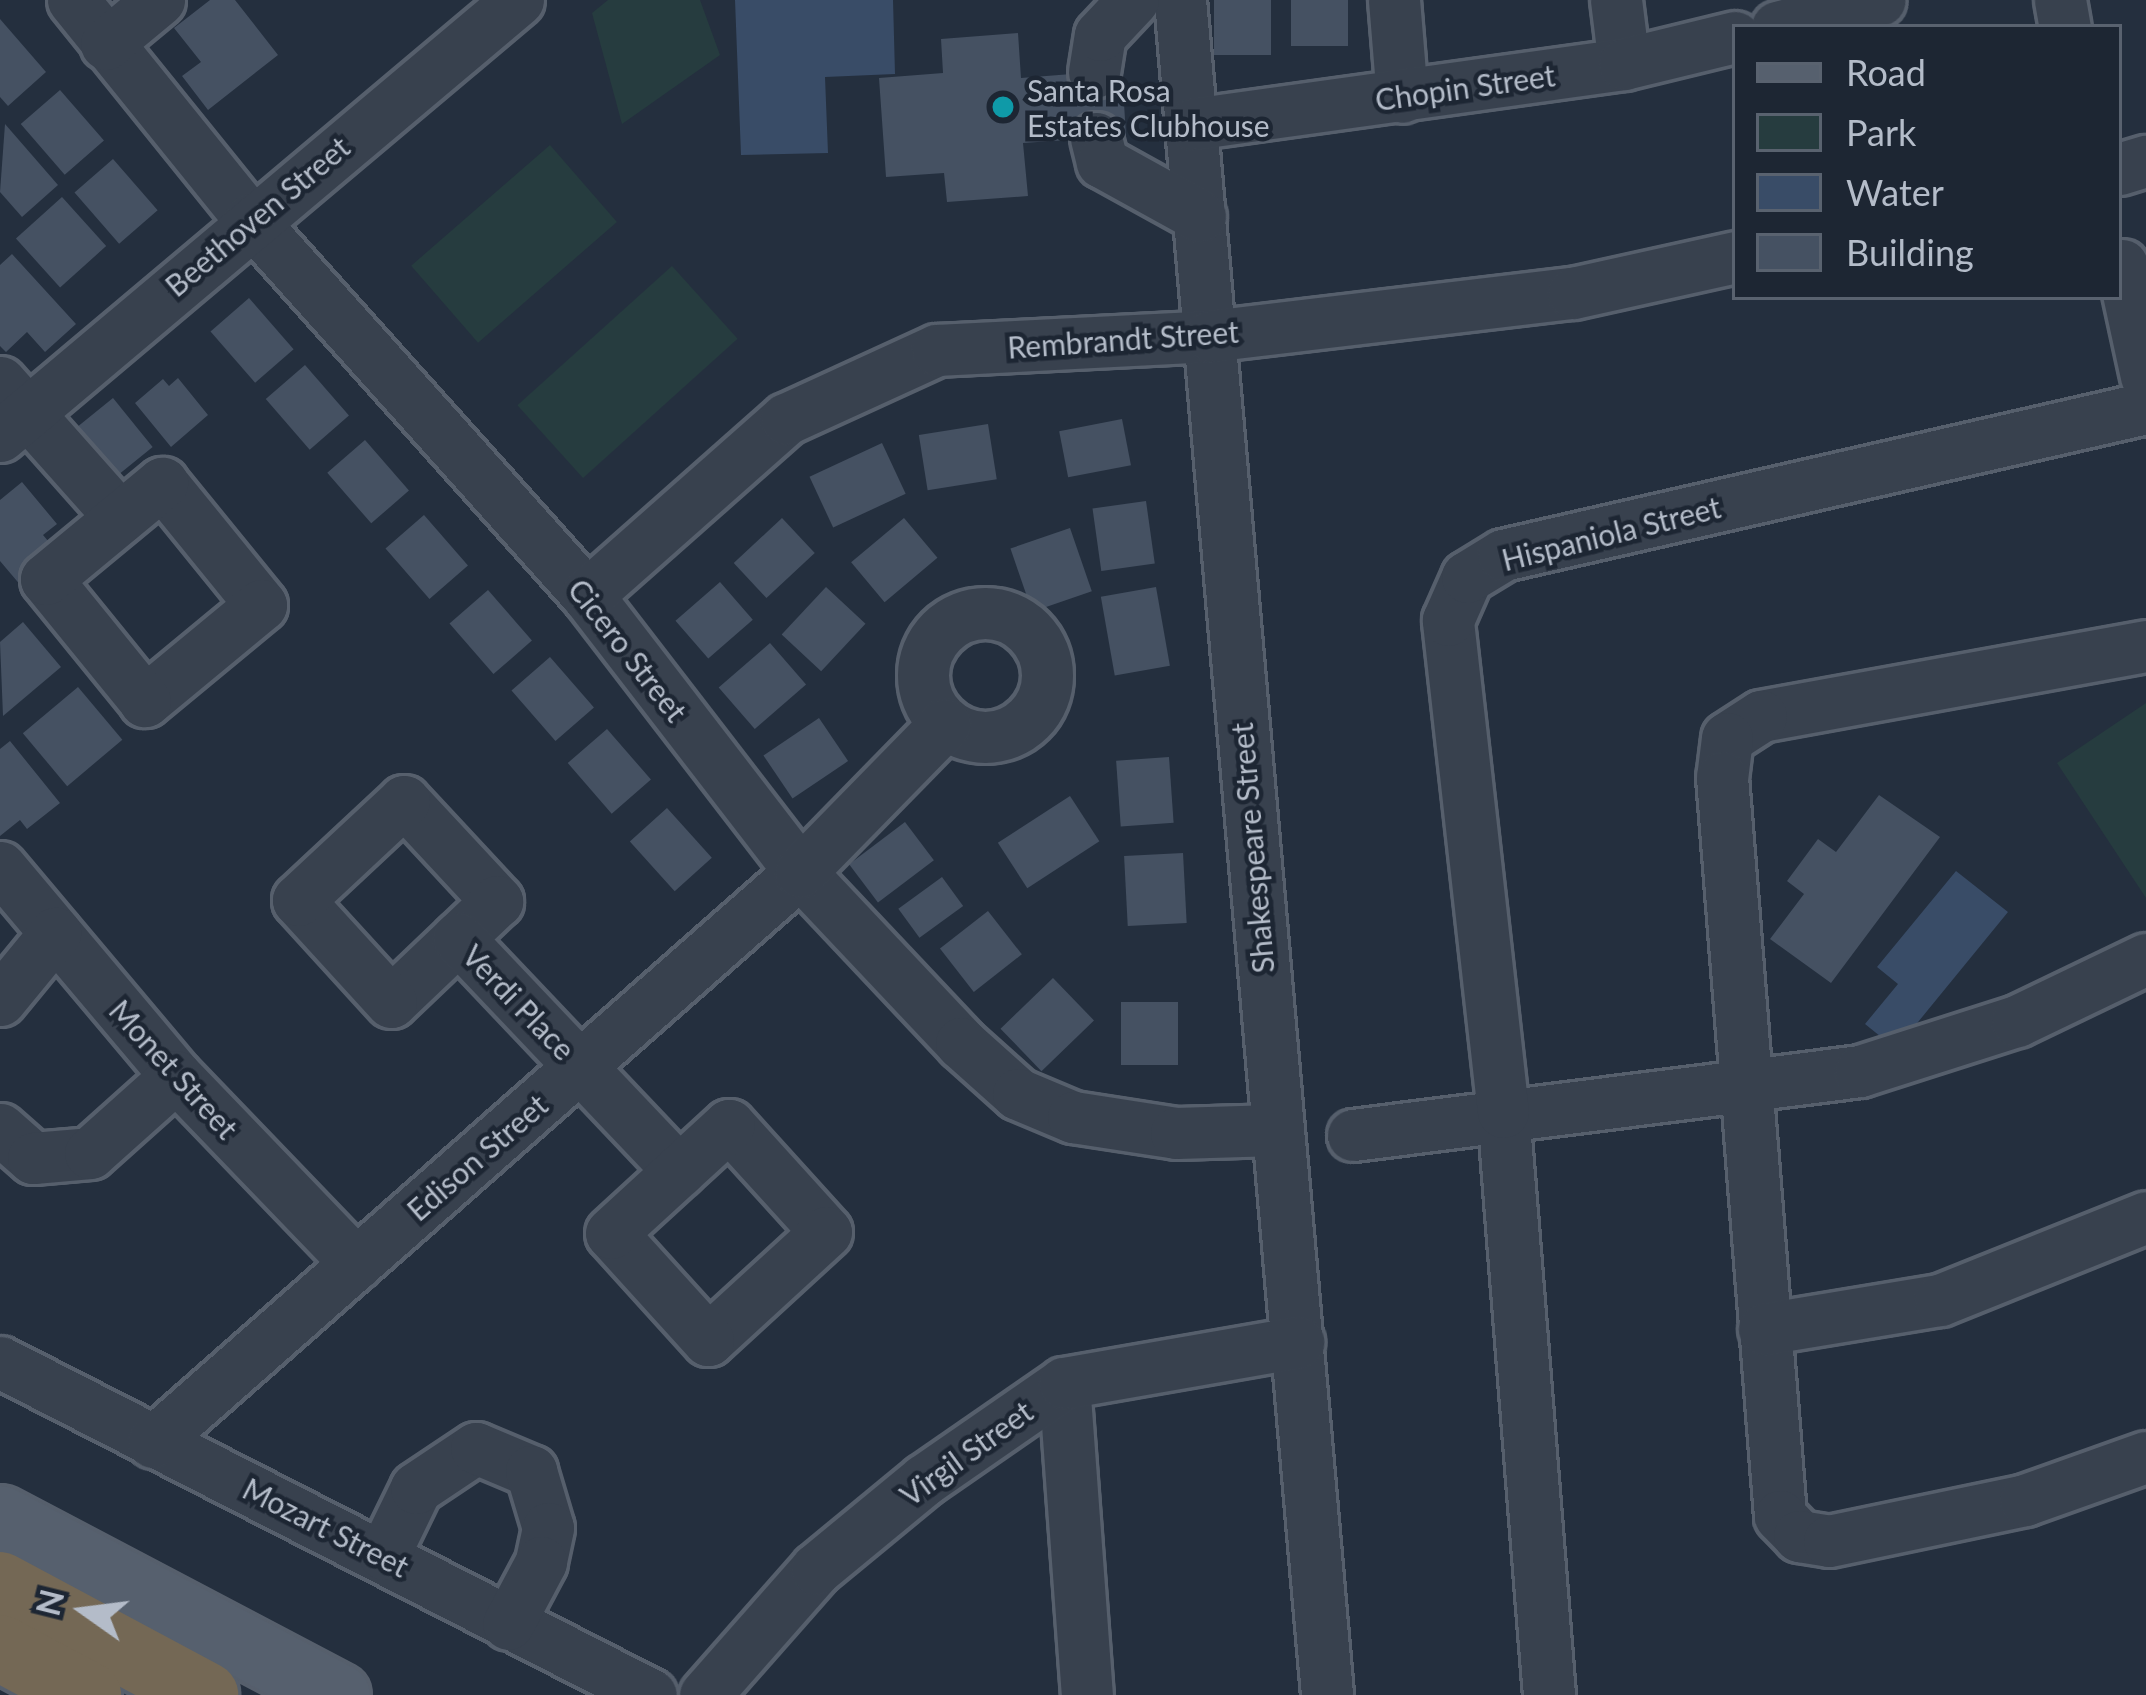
<!DOCTYPE html>
<html>
<head>
<meta charset="utf-8">
<style>
	body { margin:0 }
	#map { position:relative; width:2146px; height:1695px; overflow:hidden; background:#242f3e; font-family:Lato,sans-serif }
	div>[style] { position:absolute }
	[style*='--x'] { left:calc(var(--x)*1px); top:calc(var(--y)*1px); width:calc(var(--w)*1px); rotate:calc(var(--a)*1deg) }
	.green>* { inset:0; background:#263c3f; transform-origin:0 0 }
	.water>* { inset:0; background:#394c67 }
	.building>* { inset:0; background:#455162; transform-origin:0 0 }
	.roads { filter:drop-shadow(3px 0 #565f6c) drop-shadow(-3px 0 #565f6c) drop-shadow(0 3px #565f6c) drop-shadow(0 -3px #565f6c) }
	.minor>* { height:51px; margin:-25.5px; padding:0 25.5px; transform-origin:25.5px; border-radius:25.5px; background:#38414e }
	.minor>.ring { margin:-25.5px; padding:0; box-sizing:content-box; background:none; border:51px solid #38414e; border-radius:50% }
	.major>* { height:63px; margin:-31.5px; padding:0 31.5px; transform-origin:31.5px; border-radius:31.5px; background:#56606e }
	.highway>* { height:66px; margin:-33px; padding:0 33px; transform-origin:33px; border-radius:33px; background:#746855 }
	.dots>* { width:33px; height:33px; translate:-50% -50%; box-sizing:border-box; border:6px solid #1d2633; border-radius:50% }
	span { translate:-50% -50%; white-space:nowrap; text-align:center; line-height:1.15; -webkit-text-stroke:9px #1d2633; paint-order:stroke }
	.street-label { font-size:30px; color:#b4bcc9 }
	.poi-label { font-size:30px; color:#b4bcc9 }
	.left { translate:0 -50%; text-align:left }
	.legend { position:absolute; left:1732px; top:24px; width:390px; height:276px; box-sizing:border-box; background:#1d2633; border:3px solid #59626f; margin:0; padding:15px 21px; list-style:none; font-size:36px; color:#b4bcc9 }
	.legend li { display:flex; align-items:center; gap:24px; height:60px }
	.legend b { width:60px; border:3px solid #59626f }
	.north { position:absolute; left:24px; top:1551px; width:120px; height:120px; -webkit-text-stroke:9px #1d2633; paint-order:stroke; rotate:284deg; font-size:33px; font-weight:700; line-height:48px; text-align:center; color:#b4bcc9 }
	.north::after { content:''; display:block; margin:auto; width:42px; height:54px; background:#b4bcc9; clip-path:polygon(50% 0,100% 100%,50% 72%,0 100%) }
</style>
</head>
<body>
<div id="map">
	<div class="green">
		<div style="clip-path:polygon(608px 0,700px 0,720px 55px,622px 124px,592px 13px)"></div>
		<div style="left:550px;top:145px;width:102px;height:184px;rotate:49deg"></div>
		<div style="left:672px;top:266px;width:98px;height:208px;rotate:48deg"></div>
		<div style="clip-path:polygon(2146px 703px,2146px 898px,2057px 763px)"></div>
	</div>
	<div class="water">
		<div style="clip-path:polygon(735px 0,893px 0,895px 74px,825px 77px,828px 153px,741px 155px)"></div>
		<div style="clip-path:polygon(1956px 871px,2008px 912px,1896px 1049px,1865px 1024px,1898px 984px,1877px 967px)"></div>
	</div>
	<div class="building">
		<div style="clip-path:polygon(210px 0,235px 0,278px 55px,208px 110px,182px 76px,201px 62px,174px 28px)"></div>
		<div style="left:1214px;top:0;width:57px;height:55px"></div>
		<div style="left:1291px;top:0;width:57px;height:46px"></div>
		<div style="clip-path:polygon(0 19px,46px 72px,8px 106px,0 97px)"></div>
		<div style="clip-path:polygon(1018px 33px,1021px 78px,1122px 70px,1126px 136px,1023px 143px,1028px 196px,947px 202px,944px 173px,886px 177px,879px 78px,943px 73px,941px 39px)"></div>
		<div style="left:60px;top:90px;width:67px;height:52px;rotate:49deg"></div>
		<div style="clip-path:polygon(5px 124px,58px 185px,22px 217px,0 192px)"></div>
		<div style="left:113px;top:159px;width:68px;height:51px;rotate:49deg"></div>
		<div style="left:62px;top:197px;width:66px;height:62px;rotate:48deg"></div>
		<div style="clip-path:polygon(12px 254px,76px 324px,45px 352px,27px 332px,6px 352px,0 346px,0 265px)"></div>
		<div style="left:249px;top:298px;width:68px;height:51px;rotate:49deg"></div>
		<div style="left:305px;top:365px;width:67px;height:52px;rotate:49deg"></div>
		<div style="clip-path:polygon(178px 378px,208px 415px,171px 447px,135px 403px,163px 379px,169px 386px)"></div>
		<div style="left:113px;top:398px;width:63px;height:58px;rotate:51deg"></div>
		<div style="left:1122px;top:419px;width:47px;height:64px;rotate:79deg"></div>
		<div style="left:988px;top:424px;width:56px;height:70px;rotate:81deg"></div>
		<div style="left:365px;top:440px;width:67px;height:50px;rotate:49deg"></div>
		<div style="left:882px;top:443px;width:56px;height:80px;rotate:65deg"></div>
		<div style="clip-path:polygon(22px 482px,57px 524px,43px 535px,60px 555px,22px 587px,0 561px,0 500px)"></div>
		<div style="left:1146px;top:501px;width:63px;height:54px;rotate:82deg"></div>
		<div style="left:424px;top:515px;width:67px;height:51px;rotate:49deg"></div>
		<div style="left:782px;top:518px;width:48px;height:66px;rotate:47deg"></div>
		<div style="left:904px;top:518px;width:52px;height:69px;rotate:50deg"></div>
		<div style="left:1070px;top:528px;width:67px;height:63px;rotate:71deg"></div>
		<div style="left:720px;top:582px;width:50px;height:59px;rotate:49deg"></div>
		<div style="left:826px;top:587px;width:54px;height:65px;rotate:43deg"></div>
		<div style="left:1156px;top:587px;width:80px;height:56px;rotate:80deg"></div>
		<div style="left:488px;top:590px;width:67px;height:51px;rotate:49deg"></div>
		<div style="clip-path:polygon(23px 622px,61px 667px,3px 716px,0 642px)"></div>
		<div style="left:770px;top:643px;width:55px;height:68px;rotate:49deg"></div>
		<div style="left:550px;top:657px;width:67px;height:51px;rotate:49deg"></div>
		<div style="left:78px;top:687px;width:69px;height:72px;rotate:50deg"></div>
		<div style="left:819px;top:718px;width:52px;height:67px;rotate:56deg"></div>
		<div style="left:607px;top:729px;width:67px;height:52px;rotate:49deg"></div>
		<div style="clip-path:polygon(10px 741px,60px 803px,27px 829px,20px 820px,0 836px,0 749px)"></div>
		<div style="left:1169px;top:757px;width:66px;height:53px;rotate:86deg"></div>
		<div style="clip-path:polygon(1879px 795px,1940px 837px,1831px 983px,1770px 939px,1804px 894px,1787px 881px,1818px 839px,1836px 852px)"></div>
		<div style="left:1070px;top:796px;width:54px;height:86px;rotate:57deg"></div>
		<div style="left:667px;top:808px;width:67px;height:50px;rotate:48deg"></div>
		<div style="left:905px;top:822px;width:48px;height:70px;rotate:53deg"></div>
		<div style="left:1183px;top:853px;width:70px;height:59px;rotate:87deg"></div>
		<div style="left:942px;top:877px;width:36px;height:54px;rotate:54deg"></div>
		<div style="left:988px;top:911px;width:55px;height:61px;rotate:52deg"></div>
		<div style="left:1053px;top:978px;width:59px;height:73px;rotate:46deg"></div>
		<div style="left:1121px;top:1002px;width:57px;height:63px"></div>
	</div>
	<div class="roads">
		<div class="minor">
			<div style="--x:73;--y:0;--w:282;--a:51.1"></div>
			<div style="--x:250;--y:219;--w:505;--a:48.13"></div>
			<div style="--x:587;--y:595;--w:349;--a:52.4"></div>
			<div style="--x:800;--y:872;--w:235;--a:46.7"></div>
			<div style="--x:961;--y:1043;--w:76;--a:41.8"></div>
			<div style="--x:1018;--y:1094;--w:60;--a:22.7"></div>
			<div style="--x:1073;--y:1117;--w:104;--a:8.8"></div>
			<div style="--x:1176;--y:1133;--w:99;--a:-1.7"></div>
			<div style="--x:1180;--y:0;--w:1701;--a:85.04"></div>
			<div style="--x:1394;--y:0;--w:97;--a:85.3"></div>
			<div style="--x:1616;--y:0;--w:64;--a:82.9"></div>
			<div style="--x:2060;--y:0;--w:27;--a:80"></div>
			<div style="--x:1777;--y:27;--w:106;--a:-14.7"></div>
			<div style="--x:106;--y:44;--w:69;--a:-39.7"></div>
			<div style="--x:1094;--y:72;--w:37;--a:-81"></div>
			<div style="--x:1100;--y:35;--w:48;--a:-46.7"></div>
			<div style="--x:1192;--y:124;--w:436;--a:-7.9"></div>
			<div style="--x:1624;--y:64;--w:114;--a:-13.7"></div>
			<div style="--x:1096;--y:138;--w:25;--a:76"></div>
			<div style="--x:1102;--y:162;--w:112;--a:28.9"></div>
			<div style="--x:2119;--y:169;--w:28;--a:-17"></div>
			<div style="--x:2122;--y:265;--w:114;--a:77.8"></div>
			<div style="--x:0;--y:382;--w:181;--a:48.4"></div>
			<div style="--x:0;--y:436;--w:677;--a:-40.09"></div>
			<div style="--x:162;--y:483;--w:157;--a:50.9"></div>
			<div style="--x:261;--y:605;--w:151;--a:140.4"></div>
			<div style="--x:145;--y:701;--w:157;--a:-129.1"></div>
			<div style="--x:46;--y:579;--w:151;--a:-39.6"></div>
			<div style="--x:587;--y:595;--w:266;--a:-41.5"></div>
			<div style="--x:786;--y:419;--w:166;--a:-24.6"></div>
			<div style="--x:937;--y:350;--w:273;--a:-2.9"></div>
			<div style="--x:1210;--y:336;--w:366;--a:-6.8"></div>
			<div style="--x:1573;--y:293;--w:166;--a:-12.5"></div>
			<div class="ring" style="left:923px;top:613px;width:73px;height:73px"></div>
			<div style="--x:2146;--y:646;--w:391;--a:169.7"></div>
			<div style="--x:1761;--y:716;--w:40;--a:147.1"></div>
			<div style="--x:1727;--y:738;--w:39;--a:97"></div>
			<div style="--x:1722;--y:777;--w:741;--a:85.51"></div>
			<div style="--x:1780;--y:1516;--w:28;--a:46"></div>
			<div style="--x:1799;--y:1536;--w:30;--a:9"></div>
			<div style="--x:1829;--y:1541;--w:200;--a:-11.8"></div>
			<div style="--x:2025;--y:1500;--w:128;--a:-19.6"></div>
			<div style="--x:404;--y:801;--w:137;--a:47.1"></div>
			<div style="--x:497;--y:901;--w:146;--a:136.4"></div>
			<div style="--x:391;--y:1002;--w:138;--a:-132.4"></div>
			<div style="--x:298;--y:900;--w:145;--a:-43"></div>
			<div style="--x:0;--y:867;--w:273;--a:49.9"></div>
			<div style="--x:176;--y:1076;--w:260;--a:46.1"></div>
			<div style="--x:458;--y:938;--w:321;--a:46.5"></div>
			<div style="--x:0;--y:1000;--w:87;--a:-50.6"></div>
			<div style="--x:729;--y:1125;--w:144;--a:47.8"></div>
			<div style="--x:826;--y:1232;--w:160;--a:137.5"></div>
			<div style="--x:708;--y:1340;--w:144;--a:-132.2"></div>
			<div style="--x:611;--y:1233;--w:160;--a:-42.5"></div>
			<div style="--x:0;--y:1129;--w:44;--a:41.3"></div>
			<div style="--x:33;--y:1158;--w:57;--a:-5"></div>
			<div style="--x:90;--y:1153;--w:115;--a:-41.8"></div>
			<div style="--x:1353;--y:1135;--w:511;--a:-7.19"></div>
			<div style="--x:1860;--y:1071;--w:165;--a:-17.7"></div>
			<div style="--x:2017;--y:1021;--w:143;--a:-25.7"></div>
			<div style="--x:1764;--y:1329;--w:178;--a:-9.4"></div>
			<div style="--x:1940;--y:1300;--w:222;--a:-21.9"></div>
			<div style="--x:0;--y:1362;--w:731;--a:27.09"></div>
			<div style="--x:1064;--y:1383;--w:313;--a:85.8"></div>
			<div style="--x:153;--y:1442;--w:862;--a:-41.38"></div>
			<div style="--x:800;--y:872;--w:207;--a:-45.6"></div>
			<div style="--x:384;--y:1554;--w:73;--a:-64.1"></div>
			<div style="--x:416;--y:1488;--w:72;--a:-33.7"></div>
			<div style="--x:476;--y:1448;--w:60;--a:22.7"></div>
			<div style="--x:531;--y:1471;--w:59;--a:73.4"></div>
			<div style="--x:548;--y:1528;--w:35;--a:102"></div>
			<div style="--x:541;--y:1562;--w:70;--a:118"></div>
			<div style="--x:705;--y:1695;--w:168;--a:-48.6"></div>
			<div style="--x:816;--y:1569;--w:140;--a:-39.5"></div>
			<div style="--x:924;--y:1480;--w:170;--a:-34.7"></div>
			<div style="--x:1064;--y:1383;--w:238;--a:-9.9"></div>
			<div style="--x:1549;--y:1695;--w:585;--a:-94.51"></div>
			<div style="--x:1503;--y:1112;--w:495;--a:-96.4"></div>
			<div style="--x:1448;--y:620;--w:47;--a:-66.2"></div>
			<div style="--x:1467;--y:577;--w:42;--a:-31.4"></div>
			<div style="--x:1503;--y:555;--w:660;--a:-12.88"></div>
		</div>
		<div class="major">
			<div style="--x:0;--y:1517;--w:382;--a:27.8"></div>
		</div>
		<div class="highway">
			<div style="--x:0;--y:1585;--w:233;--a:28.2"></div>
			<div style="--x:0;--y:1648;--w:100;--a:28.1"></div>
		</div>
	</div>
	<div class="dots">
		<div style="left:1003px;top:107px;background:#0f9aa8"></div>
	</div>
	<div class="street-label">
		<span style="left:1465px;top:87px;rotate:-8deg">Chopin Street</span>
		<span style="left:257px;top:216px;rotate:-40deg">Beethoven Street</span>
		<span style="left:1123px;top:339px;rotate:-4deg">Rembrandt Street</span>
		<span style="left:1611px;top:533px;rotate:-14deg">Hispaniola Street</span>
		<span style="left:628px;top:650px;rotate:52deg">Cicero Street</span>
		<span style="left:1252px;top:848px;rotate:-95deg">Shakespeare Street</span>
		<span style="left:519px;top:1002px;rotate:46deg">Verdi Place</span>
		<span style="left:174px;top:1069px;rotate:48deg">Monet Street</span>
		<span style="left:477px;top:1157px;rotate:-41deg">Edison Street</span>
		<span style="left:966px;top:1453px;rotate:-36deg">Virgil Street</span>
		<span style="left:326px;top:1527px;rotate:27deg">Mozart Street</span>
	</div>
	<div class="poi-label">
		<span class="left" style="left:1027px;top:107px">Santa Rosa<br>Estates Clubhouse</span>
	</div>
	<ul class="legend">
	<li><b style="height:15px;background:#56606e"></b>Road</li>
	<li><b style="height:33px;background:#263c3f"></b>Park</li>
	<li><b style="height:33px;background:#394c67"></b>Water</li>
	<li><b style="height:33px;background:#455162"></b>Building</li>
	</ul>
	<div class="north">N</div>
</div>
</body>
</html>
